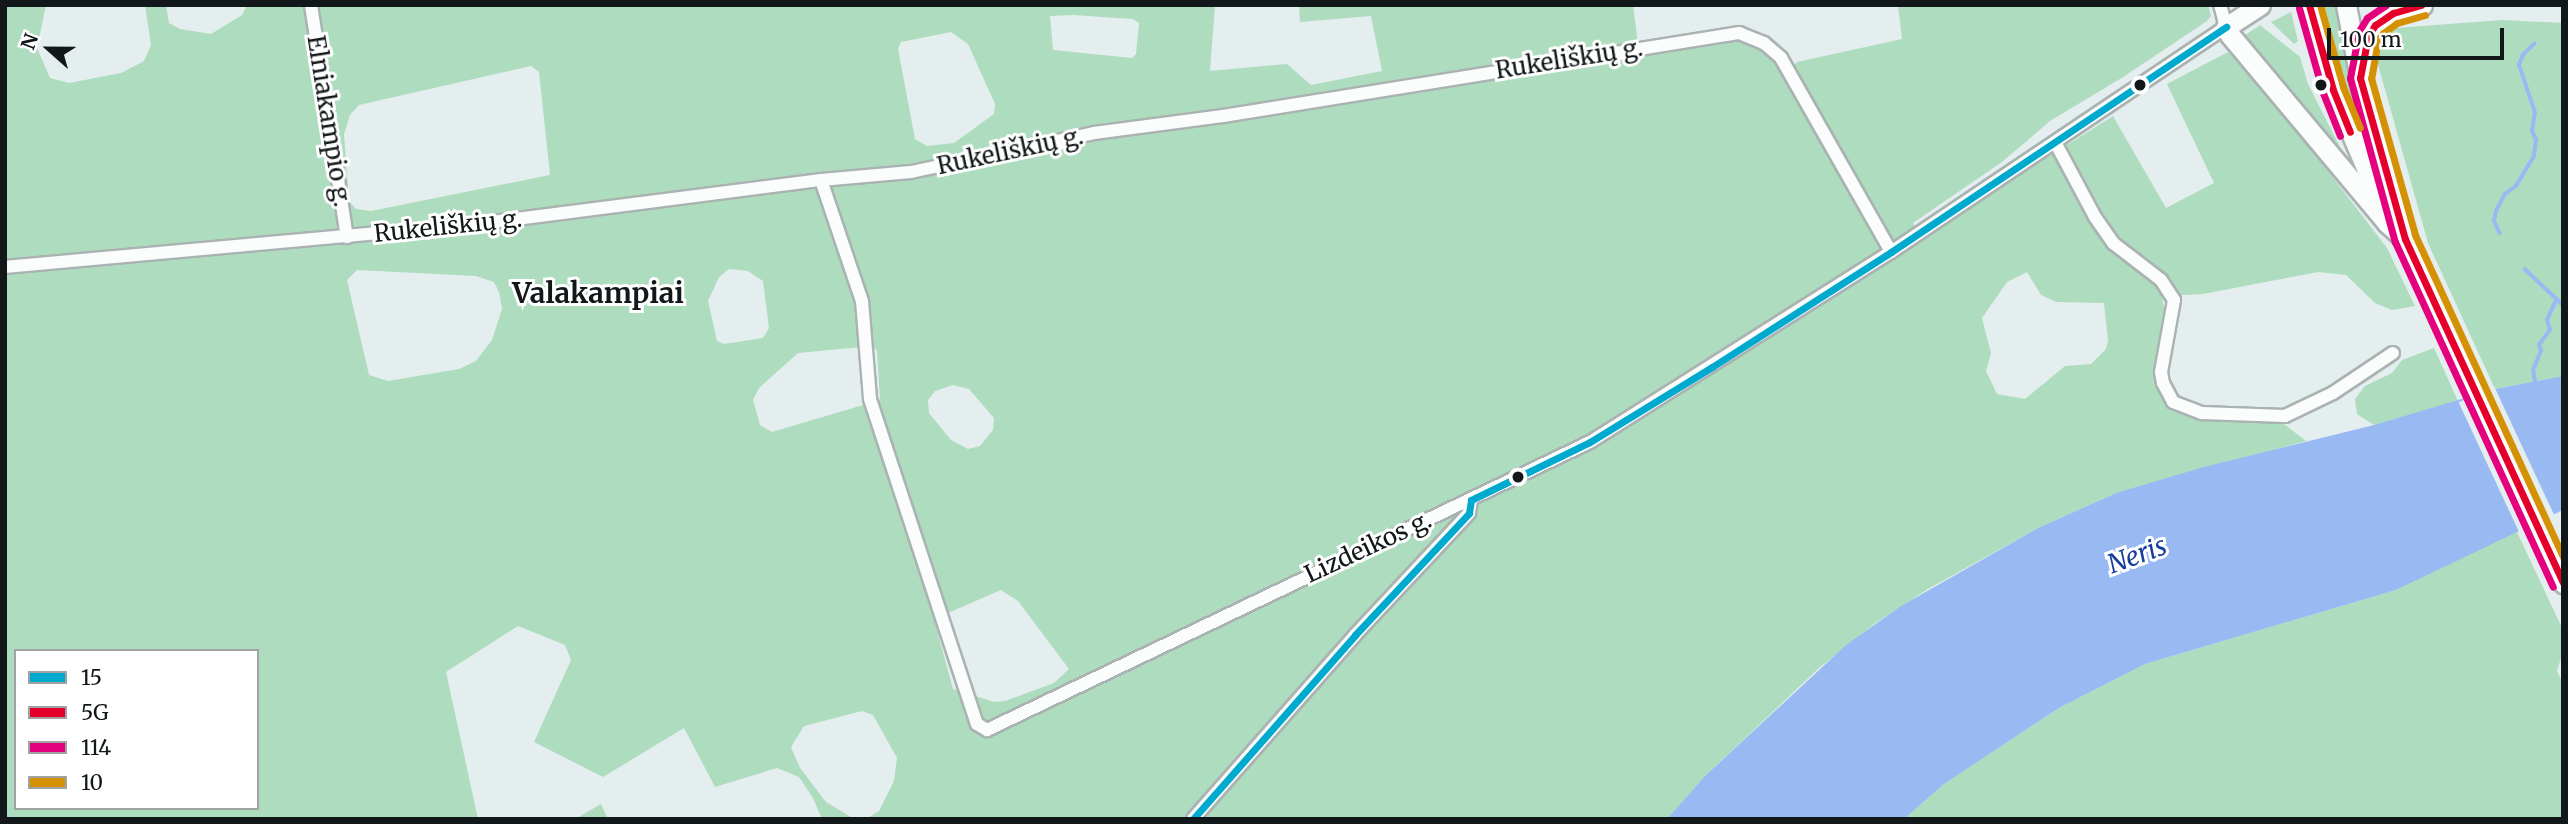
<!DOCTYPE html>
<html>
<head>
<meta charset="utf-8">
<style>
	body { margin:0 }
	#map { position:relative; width:2568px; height:824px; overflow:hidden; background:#e4eeee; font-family:Merriweather,serif }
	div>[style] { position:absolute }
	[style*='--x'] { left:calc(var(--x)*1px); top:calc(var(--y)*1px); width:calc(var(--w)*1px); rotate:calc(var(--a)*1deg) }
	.green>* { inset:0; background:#aedcbf }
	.water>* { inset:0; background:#99b9f3 }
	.pier>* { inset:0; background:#e4eeee; transform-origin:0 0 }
	.stream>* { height:3.5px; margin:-1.75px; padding:0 1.75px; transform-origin:1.75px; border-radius:1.75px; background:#99b9f3 }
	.roads { filter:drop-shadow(2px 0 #aab2b2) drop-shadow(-2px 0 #aab2b2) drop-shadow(0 2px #aab2b2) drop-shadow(0 -2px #aab2b2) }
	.minor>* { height:12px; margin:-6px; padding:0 6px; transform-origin:6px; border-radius:6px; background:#fbfcfc }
	.primary>* { height:19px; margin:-9.5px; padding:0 9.5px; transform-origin:9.5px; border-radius:9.5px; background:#fbfcfc }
	.bus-1>* { height:7px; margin:-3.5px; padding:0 3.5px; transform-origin:3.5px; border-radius:3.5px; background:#00a9ce }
	.bus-2>* { height:7px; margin:-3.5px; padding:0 3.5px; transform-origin:3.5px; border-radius:3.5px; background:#e4002b }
	.bus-3>* { height:7px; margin:-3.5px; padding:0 3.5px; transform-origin:3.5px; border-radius:3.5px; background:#e5007d }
	.bus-4>* { height:7px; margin:-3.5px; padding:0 3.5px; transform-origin:3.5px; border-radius:3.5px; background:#d59104 }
	.dots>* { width:19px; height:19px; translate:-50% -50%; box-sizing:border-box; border:4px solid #fff; border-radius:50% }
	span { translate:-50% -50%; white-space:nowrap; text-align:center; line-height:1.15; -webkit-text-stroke:6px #fff; paint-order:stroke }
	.street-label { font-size:24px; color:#121819 }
	.water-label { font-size:26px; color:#163e9c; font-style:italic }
	.quarter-label { font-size:28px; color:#121819; font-weight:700 }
	.frame { position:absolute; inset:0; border:7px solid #121819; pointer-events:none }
	.legend { position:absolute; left:14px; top:649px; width:245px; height:161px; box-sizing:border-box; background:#fff; border:2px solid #a0a3a3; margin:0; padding:9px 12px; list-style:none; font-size:21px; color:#121819 }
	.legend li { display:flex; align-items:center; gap:14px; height:35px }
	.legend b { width:35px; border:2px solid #a0a3a3 }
	.north { position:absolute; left:14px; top:14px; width:70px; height:70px; -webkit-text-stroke:5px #fff; paint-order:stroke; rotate:291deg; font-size:19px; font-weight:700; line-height:28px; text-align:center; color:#121819 }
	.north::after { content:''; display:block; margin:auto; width:24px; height:32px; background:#121819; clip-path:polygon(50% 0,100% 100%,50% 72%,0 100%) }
	.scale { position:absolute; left:2327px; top:28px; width:177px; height:32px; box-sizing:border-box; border:4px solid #121819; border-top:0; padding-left:9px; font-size:21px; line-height:24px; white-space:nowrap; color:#121819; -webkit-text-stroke:5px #fff; paint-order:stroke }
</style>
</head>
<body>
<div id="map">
	<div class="green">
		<div style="clip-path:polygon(evenodd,5px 5px,46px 5px,37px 48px,50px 78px,69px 83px,121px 73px,144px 61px,151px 45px,145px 5px,166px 5px,169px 23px,180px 29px,211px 34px,242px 15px,247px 5px,1215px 5px,1210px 71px,1287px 64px,1311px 85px,1382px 71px,1371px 16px,1300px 22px,1299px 5px,1633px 5px,1639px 52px,1739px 39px,1768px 55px,1784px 75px,1797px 62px,1902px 39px,1898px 5px,2208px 5px,2211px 16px,2207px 21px,2120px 79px,2050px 121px,2002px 162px,1913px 223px,1921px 237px,2113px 116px,2166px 208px,2214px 183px,2167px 84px,2228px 52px,2282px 111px,2387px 248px,2415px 306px,2392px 310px,2375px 303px,2346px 275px,2318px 272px,2203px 294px,2162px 296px,2165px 314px,2156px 379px,2164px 398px,2200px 416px,2234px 421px,2279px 420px,2306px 441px,2116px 493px,2038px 528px,1928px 589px,1874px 624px,1819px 668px,1705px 776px,1667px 819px,866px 819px,879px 811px,894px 781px,897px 758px,873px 715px,862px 711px,804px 726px,791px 747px,800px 768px,826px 802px,851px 817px,861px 819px,822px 819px,813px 798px,799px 777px,777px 768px,715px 787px,684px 728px,603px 777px,534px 742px,571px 660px,565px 645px,518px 626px,446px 672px,478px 819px,5px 819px,5px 5px,1073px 15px,1133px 19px,1139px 23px,1136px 54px,1132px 58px,1053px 50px,1050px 16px,1073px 15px,5px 5px,951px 32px,968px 44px,995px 104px,994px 114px,954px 143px,927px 146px,915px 139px,898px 49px,901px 42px,951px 32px,5px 5px,531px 66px,539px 72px,550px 175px,371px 211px,356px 209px,349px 201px,344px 134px,350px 115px,359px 105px,531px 66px,5px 5px,729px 269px,748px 271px,763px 281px,769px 328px,763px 338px,724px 344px,717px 341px,708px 301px,719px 277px,729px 269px,5px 5px,357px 270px,476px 276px,494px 282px,499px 292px,502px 309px,492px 340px,476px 361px,459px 369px,388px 381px,369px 375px,347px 280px,357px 270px,5px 5px,2027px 272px,2041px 295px,2056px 302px,2104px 303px,2108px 341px,2106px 349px,2091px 364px,2065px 366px,2025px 399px,1997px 394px,1986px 371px,1991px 353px,1982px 318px,2007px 282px,2027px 272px,5px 5px,872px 346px,877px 351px,880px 400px,772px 432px,760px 425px,753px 400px,759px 388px,798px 353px,872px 346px,5px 5px,953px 385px,969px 389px,994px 418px,993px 430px,980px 446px,968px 449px,951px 440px,929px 413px,928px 400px,935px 391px,953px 385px,5px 5px,1001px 590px,1018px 601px,1069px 669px,1054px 683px,1005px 701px,994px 702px,953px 689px,934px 619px,1001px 590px,5px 5px,16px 651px,257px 651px,257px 808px,16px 808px,16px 651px)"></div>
		<div style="clip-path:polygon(2318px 5px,2338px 5px,2366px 130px,2360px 135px,2338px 79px)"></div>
		<div style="clip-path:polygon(2291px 12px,2298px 41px,2294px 44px,2271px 22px)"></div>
		<div style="clip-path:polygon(2502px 20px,2563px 23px,2563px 376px,2495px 389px,2428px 243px,2377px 61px,2386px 36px,2396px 28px)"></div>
		<div style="clip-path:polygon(2260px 25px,2300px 57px,2308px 84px,2350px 167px,2238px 40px)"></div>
		<div style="clip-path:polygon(2434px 348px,2458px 401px,2374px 425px,2357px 414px,2355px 399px,2365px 386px,2392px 373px,2402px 360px)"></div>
		<div style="clip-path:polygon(2516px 530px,2563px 630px,2563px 652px,2557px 671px,2563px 684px,2563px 819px,1904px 819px,1944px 784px,2059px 708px,2145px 664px,2396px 590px)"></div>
		<div style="clip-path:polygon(601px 804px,608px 819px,575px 819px)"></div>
	</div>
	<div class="water">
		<div style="clip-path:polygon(2563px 376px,2563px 510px,2396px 590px,2145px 664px,2059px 708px,1944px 784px,1904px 819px,1667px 819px,1705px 776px,1846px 645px,1901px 606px,2038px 528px,2116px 493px,2204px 467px,2374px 425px,2495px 389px)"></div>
	</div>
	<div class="pier">
		<div style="left:2494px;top:386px;width:143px;height:39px;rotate:65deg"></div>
	</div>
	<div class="stream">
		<div style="--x:2500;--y:234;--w:14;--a:-115"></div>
		<div style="--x:2494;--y:221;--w:10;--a:-79"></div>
		<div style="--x:2496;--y:211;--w:19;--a:-62"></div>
		<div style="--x:2505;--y:194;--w:14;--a:-36"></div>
		<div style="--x:2516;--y:186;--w:35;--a:-59"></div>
		<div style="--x:2534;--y:156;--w:16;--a:-83"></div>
		<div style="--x:2536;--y:140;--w:10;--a:-114"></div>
		<div style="--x:2532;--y:131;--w:18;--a:-81"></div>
		<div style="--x:2535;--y:113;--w:51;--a:-108.4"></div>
		<div style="--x:2519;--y:65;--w:11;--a:-68"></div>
		<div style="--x:2523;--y:55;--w:16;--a:-45"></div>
		<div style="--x:2525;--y:269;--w:52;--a:43.5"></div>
		<div style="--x:2535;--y:382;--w:12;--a:-99"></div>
		<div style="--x:2533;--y:370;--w:21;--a:-67"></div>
		<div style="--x:2541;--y:351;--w:6;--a:-108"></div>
		<div style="--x:2539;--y:345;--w:19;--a:-54"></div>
		<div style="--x:2550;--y:330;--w:10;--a:-107"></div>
		<div style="--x:2547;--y:320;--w:23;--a:-65"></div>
	</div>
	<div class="roads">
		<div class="minor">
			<div style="--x:311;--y:5;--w:235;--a:81.2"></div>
			<div style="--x:2055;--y:142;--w:85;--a:61.9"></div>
			<div style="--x:2095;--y:217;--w:32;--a:55"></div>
			<div style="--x:2113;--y:243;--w:61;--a:37.6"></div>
			<div style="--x:2161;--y:280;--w:24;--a:57"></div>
			<div style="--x:2174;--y:300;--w:73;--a:100.2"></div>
			<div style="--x:2161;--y:372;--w:11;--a:80"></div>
			<div style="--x:2163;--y:383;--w:21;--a:62"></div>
			<div style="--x:2173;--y:402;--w:31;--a:21"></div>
			<div style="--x:2202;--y:413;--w:83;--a:2.1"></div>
			<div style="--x:2285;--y:416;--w:53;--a:-25.6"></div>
			<div style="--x:2333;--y:393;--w:72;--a:-33.7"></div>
			<div style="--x:821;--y:180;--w:128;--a:71.3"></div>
			<div style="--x:862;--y:301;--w:98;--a:85.3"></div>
			<div style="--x:870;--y:399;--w:342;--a:71.8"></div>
			<div style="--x:977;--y:724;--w:12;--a:31"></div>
			<div style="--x:987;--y:730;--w:668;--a:-25.53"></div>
			<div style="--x:1590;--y:442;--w:356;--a:-32.3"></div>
			<div style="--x:1891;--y:252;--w:404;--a:-33.9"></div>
			<div style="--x:2226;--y:27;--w:23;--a:-105"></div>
			<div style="--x:5;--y:267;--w:474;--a:-5.2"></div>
			<div style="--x:477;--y:224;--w:347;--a:-7.3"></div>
			<div style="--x:821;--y:180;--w:90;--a:-5.1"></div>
			<div style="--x:911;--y:172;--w:187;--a:-12"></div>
			<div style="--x:1094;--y:133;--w:130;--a:-7.5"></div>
			<div style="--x:1223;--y:116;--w:523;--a:-9.14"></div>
			<div style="--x:1739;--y:33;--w:27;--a:22"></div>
			<div style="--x:1764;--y:43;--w:23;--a:41"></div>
			<div style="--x:1781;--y:58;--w:223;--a:60.4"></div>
			<div style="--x:1193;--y:819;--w:245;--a:-48.6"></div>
			<div style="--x:1355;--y:635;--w:167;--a:-46.9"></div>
			<div style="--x:1469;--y:513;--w:13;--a:-81"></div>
		</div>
		<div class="primary">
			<div style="--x:2260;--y:5;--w:40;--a:147.1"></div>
			<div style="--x:2226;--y:27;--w:9;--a:63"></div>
			<div style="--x:2230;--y:35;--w:245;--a:50.1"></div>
			<div style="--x:2387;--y:223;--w:24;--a:42"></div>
			<div style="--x:2309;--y:5;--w:88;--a:74.2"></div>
			<div style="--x:2333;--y:90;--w:130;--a:67"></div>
			<div style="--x:2346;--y:5;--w:74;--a:79.1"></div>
			<div style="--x:2360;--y:78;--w:167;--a:74.4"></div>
			<div style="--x:2405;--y:239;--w:379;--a:65.3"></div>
			<div style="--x:2361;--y:67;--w:32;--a:-77"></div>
			<div style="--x:2368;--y:36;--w:13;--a:-58"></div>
			<div style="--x:2375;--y:25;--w:22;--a:-34"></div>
			<div style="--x:2393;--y:13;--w:30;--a:-15"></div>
		</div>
	</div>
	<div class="bus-1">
		<div style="--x:1471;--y:500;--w:132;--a:-26"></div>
		<div style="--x:1590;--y:442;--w:143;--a:-31.6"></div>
		<div style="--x:1712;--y:367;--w:213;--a:-32.7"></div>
		<div style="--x:1891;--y:252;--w:404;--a:-33.9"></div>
		<div style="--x:1193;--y:819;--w:245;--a:-48.6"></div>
		<div style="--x:1355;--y:635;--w:167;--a:-46.9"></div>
		<div style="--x:1469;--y:513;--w:13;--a:-81"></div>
	</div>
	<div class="bus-2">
		<div style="--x:2309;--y:5;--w:88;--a:74.2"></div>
		<div style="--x:2333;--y:90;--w:45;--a:68"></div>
		<div style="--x:2421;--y:5;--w:29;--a:164"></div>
		<div style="--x:2393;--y:13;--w:22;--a:146"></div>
		<div style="--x:2375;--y:25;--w:13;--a:122"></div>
		<div style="--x:2368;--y:36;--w:43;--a:100.8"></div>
		<div style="--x:2360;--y:78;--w:167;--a:74.4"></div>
		<div style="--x:2405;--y:239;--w:378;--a:65.3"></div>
	</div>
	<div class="bus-3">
		<div style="--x:2386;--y:5;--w:23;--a:146"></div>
		<div style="--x:2367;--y:18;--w:15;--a:122"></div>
		<div style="--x:2359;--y:31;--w:48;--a:100.8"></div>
		<div style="--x:2350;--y:78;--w:170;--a:74.7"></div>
		<div style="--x:2395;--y:242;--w:379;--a:65.4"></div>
		<div style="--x:2299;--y:8;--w:88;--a:74.2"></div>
		<div style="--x:2323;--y:93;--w:46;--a:68.4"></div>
	</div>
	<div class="bus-4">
		<div style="--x:2320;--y:5;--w:85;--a:74.3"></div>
		<div style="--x:2343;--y:87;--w:44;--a:67.5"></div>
		<div style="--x:2425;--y:15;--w:29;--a:164"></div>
		<div style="--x:2397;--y:23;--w:17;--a:144"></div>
		<div style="--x:2383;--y:33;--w:9;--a:126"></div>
		<div style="--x:2378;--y:40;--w:39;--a:100"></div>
		<div style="--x:2371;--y:78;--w:163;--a:74.3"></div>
		<div style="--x:2415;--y:235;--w:354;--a:65.3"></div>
	</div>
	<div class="dots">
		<div style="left:2140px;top:85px;background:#121819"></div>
		<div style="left:2321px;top:85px;background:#121819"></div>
		<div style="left:1518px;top:477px;background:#121819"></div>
	</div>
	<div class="street-label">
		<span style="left:1569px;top:59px;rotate:-9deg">Rukeliškių g.</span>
		<span style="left:329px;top:121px;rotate:81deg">Elniakampio g.</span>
		<span style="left:1010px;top:151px;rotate:-12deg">Rukeliškių g.</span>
		<span style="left:448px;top:226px;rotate:-6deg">Rukeliškių g.</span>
		<span style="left:1368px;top:547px;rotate:-25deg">Lizdeikos g.</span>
	</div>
	<div class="water-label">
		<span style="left:2137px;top:555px;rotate:-20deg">Neris</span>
	</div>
	<div class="quarter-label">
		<span style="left:598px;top:293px">Valakampiai</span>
	</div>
	<div class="frame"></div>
	<ul class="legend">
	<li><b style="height:9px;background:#00a9ce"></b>15</li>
	<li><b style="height:9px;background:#e4002b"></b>5G</li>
	<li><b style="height:9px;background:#e5007d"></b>114</li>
	<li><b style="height:9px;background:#d59104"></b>10</li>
	</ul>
	<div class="north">N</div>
	<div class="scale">100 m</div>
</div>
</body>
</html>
